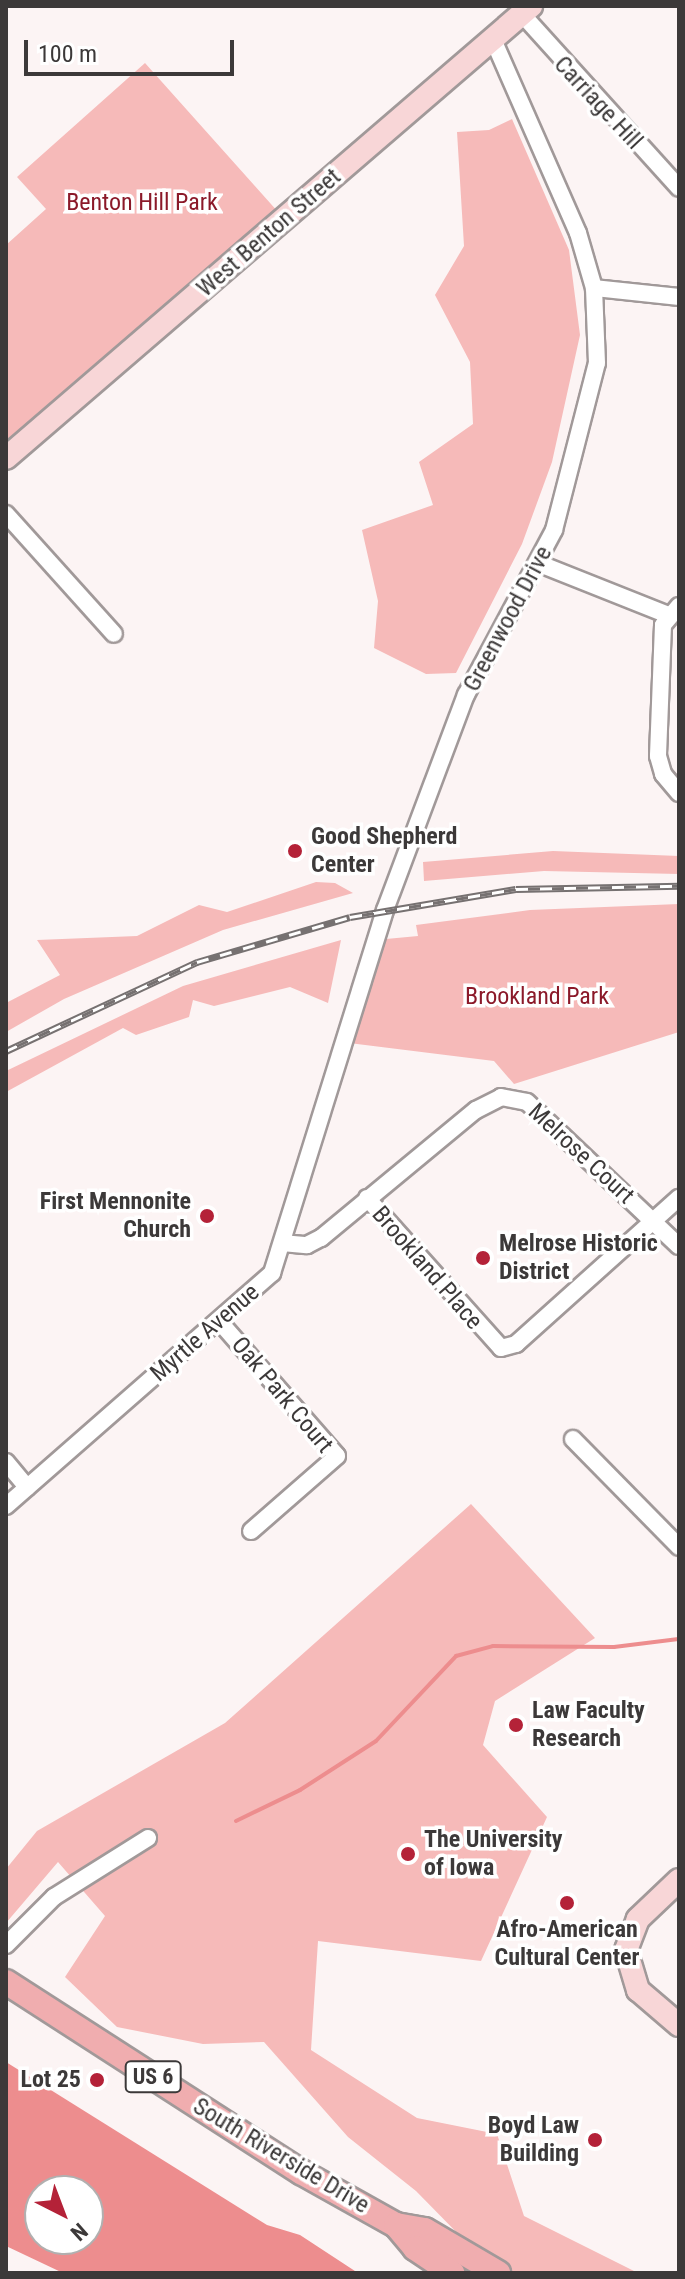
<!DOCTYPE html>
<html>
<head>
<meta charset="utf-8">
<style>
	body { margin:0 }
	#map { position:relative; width:685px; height:2279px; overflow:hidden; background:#fcf4f4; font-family:"Roboto Condensed",sans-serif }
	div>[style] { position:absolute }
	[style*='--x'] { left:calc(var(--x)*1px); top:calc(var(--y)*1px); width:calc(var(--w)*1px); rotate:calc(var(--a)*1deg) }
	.green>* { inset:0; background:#f6bab9 }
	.water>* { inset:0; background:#ed8d8e }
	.stream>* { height:4px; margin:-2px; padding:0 2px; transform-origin:2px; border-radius:2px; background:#ed8d8e }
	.roads { filter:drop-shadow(2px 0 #a19999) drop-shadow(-2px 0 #a19999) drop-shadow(0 2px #a19999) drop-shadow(0 -2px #a19999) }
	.street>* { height:16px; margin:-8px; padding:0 8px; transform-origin:8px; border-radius:8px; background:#fff }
	.secondary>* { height:22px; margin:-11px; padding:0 11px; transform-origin:11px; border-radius:11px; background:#f8d6d7 }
	.primary>* { height:24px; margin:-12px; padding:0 12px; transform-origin:12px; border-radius:12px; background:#f0adaf }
	.rail>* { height:7px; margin-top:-3.5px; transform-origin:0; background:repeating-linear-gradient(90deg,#fff 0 12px,#767171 0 24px); box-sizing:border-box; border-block:2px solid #767171 }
	.dots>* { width:22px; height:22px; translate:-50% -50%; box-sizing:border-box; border:4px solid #fff; border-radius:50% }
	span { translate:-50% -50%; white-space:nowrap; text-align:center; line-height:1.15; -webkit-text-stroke:7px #fff; paint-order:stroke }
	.shield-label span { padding:2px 6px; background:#fff; border:2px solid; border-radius:6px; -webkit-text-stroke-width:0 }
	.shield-label { font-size:22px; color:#3c3939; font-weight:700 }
	.street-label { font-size:24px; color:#3c3939 }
	.park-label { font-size:24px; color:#8b1929 }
	.poi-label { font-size:24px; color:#3c3939; font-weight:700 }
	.left { translate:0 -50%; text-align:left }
	.right { translate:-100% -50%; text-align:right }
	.frame { position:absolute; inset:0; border:8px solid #3c3939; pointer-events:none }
	.north { position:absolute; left:24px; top:2175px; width:80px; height:80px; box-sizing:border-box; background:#fff; border:2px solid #b1b0b0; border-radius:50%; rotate:138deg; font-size:22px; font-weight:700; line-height:32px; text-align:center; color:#3c3939 }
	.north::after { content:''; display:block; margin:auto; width:28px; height:36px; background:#b42238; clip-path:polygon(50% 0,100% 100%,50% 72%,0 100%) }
	.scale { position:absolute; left:24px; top:40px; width:210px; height:36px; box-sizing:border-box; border:4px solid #3c3939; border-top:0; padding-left:10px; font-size:24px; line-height:28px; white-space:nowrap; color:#3c3939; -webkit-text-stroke:6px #fff; paint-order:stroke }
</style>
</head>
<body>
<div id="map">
	<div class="green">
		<div style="clip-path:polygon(145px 63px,279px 213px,6px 447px,6px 245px,46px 209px,17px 177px)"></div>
		<div style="clip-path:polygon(512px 119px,569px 250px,580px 335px,552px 462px,522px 544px,456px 673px,426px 674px,374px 648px,378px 601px,362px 530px,433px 505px,419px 462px,473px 424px,470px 362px,435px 295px,464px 246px,457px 132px,489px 130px)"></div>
		<div style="clip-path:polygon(553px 851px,679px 856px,679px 874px,544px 871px,424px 881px,423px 862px)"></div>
		<div style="clip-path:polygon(316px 882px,335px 883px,353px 893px,223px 930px,64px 999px,6px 1032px,6px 1003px,60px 975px,37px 940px,137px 936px,199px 905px,227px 912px)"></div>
		<div style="clip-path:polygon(679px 904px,679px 1032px,514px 1084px,494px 1061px,349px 1043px,386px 939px,418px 936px,416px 925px,530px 910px)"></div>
		<div style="clip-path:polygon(341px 940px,328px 1003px,290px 987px,214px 1006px,193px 1000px,189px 1017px,136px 1035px,123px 1028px,6px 1092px,6px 1071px,183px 986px)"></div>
		<div style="clip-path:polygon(471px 1504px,595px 1638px,495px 1701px,483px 1745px,547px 1817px,481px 1961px,318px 1941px,311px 2050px,417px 2118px,497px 2134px,524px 2216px,638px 2273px,513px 2273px,471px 2247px,416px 2191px,348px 2137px,264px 2042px,203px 2044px,117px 2027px,65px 1977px,105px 1916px,58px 1862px,6px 1923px,6px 1869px,37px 1831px,225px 1723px)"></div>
	</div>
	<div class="water">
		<div style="clip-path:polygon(evenodd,6px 2062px,267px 2225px,300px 2235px,358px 2273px,63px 2273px,6px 2246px,6px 2062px,40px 2191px,88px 2191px,88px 2239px,40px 2239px,40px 2191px)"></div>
	</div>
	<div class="stream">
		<div style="--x:236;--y:1821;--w:71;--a:-25.8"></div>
		<div style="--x:300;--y:1790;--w:90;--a:-32.8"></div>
		<div style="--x:376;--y:1741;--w:117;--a:-46.7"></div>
		<div style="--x:456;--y:1656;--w:38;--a:-15"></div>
		<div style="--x:493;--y:1646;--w:121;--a:0.5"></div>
		<div style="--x:614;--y:1647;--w:65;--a:-7"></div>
	</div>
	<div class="roads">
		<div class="street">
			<div style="--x:522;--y:14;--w:234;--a:47.9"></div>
			<div style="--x:594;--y:288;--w:85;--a:6"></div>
			<div style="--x:6;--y:514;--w:161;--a:48"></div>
			<div style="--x:540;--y:564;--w:138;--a:21.7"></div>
			<div style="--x:679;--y:606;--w:25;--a:130"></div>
			<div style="--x:663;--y:625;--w:131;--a:92.2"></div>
			<div style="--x:658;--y:756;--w:19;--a:74"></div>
			<div style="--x:663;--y:774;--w:25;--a:50"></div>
			<div style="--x:367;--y:1198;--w:201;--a:48.2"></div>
			<div style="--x:501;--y:1348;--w:16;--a:-15"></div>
			<div style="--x:516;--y:1344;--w:219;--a:-41.9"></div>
			<div style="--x:282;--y:1243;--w:25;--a:5"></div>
			<div style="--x:307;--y:1245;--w:16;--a:-27"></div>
			<div style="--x:321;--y:1238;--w:201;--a:-39.6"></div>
			<div style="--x:476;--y:1110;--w:28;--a:-27"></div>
			<div style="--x:501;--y:1097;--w:26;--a:11"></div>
			<div style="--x:527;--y:1102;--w:209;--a:43.5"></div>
			<div style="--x:219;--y:1321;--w:179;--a:48.8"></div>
			<div style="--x:337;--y:1456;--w:114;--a:138.9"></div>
			<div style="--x:573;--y:1439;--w:151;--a:45.5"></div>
			<div style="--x:6;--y:1462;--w:33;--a:50"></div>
			<div style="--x:6;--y:1506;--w:354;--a:-41.2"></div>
			<div style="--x:272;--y:1273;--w:380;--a:-72.7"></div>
			<div style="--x:385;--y:910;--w:230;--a:-69.4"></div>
			<div style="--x:466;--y:695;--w:187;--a:-61.9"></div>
			<div style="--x:554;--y:530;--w:172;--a:-75.6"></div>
			<div style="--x:597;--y:363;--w:75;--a:-92.3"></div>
			<div style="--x:594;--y:288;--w:57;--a:-106.2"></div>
			<div style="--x:578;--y:233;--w:212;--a:-113.7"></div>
			<div style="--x:6;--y:1945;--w:68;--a:-45"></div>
			<div style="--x:54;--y:1897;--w:111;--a:-32.1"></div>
		</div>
		<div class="secondary">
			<div style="--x:6;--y:458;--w:693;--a:-40.73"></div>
			<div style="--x:679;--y:1880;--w:57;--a:136.4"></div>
			<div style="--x:638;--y:1919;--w:33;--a:111"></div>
			<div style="--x:626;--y:1950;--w:42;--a:73.3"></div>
			<div style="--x:638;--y:1990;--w:54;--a:40.5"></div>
		</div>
		<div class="primary">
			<div style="--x:6;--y:1982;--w:351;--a:32.8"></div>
			<div style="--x:301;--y:2172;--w:109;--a:29.2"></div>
			<div style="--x:396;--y:2225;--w:29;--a:10"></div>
			<div style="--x:425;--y:2230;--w:85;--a:30.5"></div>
			<div style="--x:396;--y:2225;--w:30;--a:50"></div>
			<div style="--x:415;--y:2248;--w:45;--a:34"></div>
		</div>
	</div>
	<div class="rail">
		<div style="--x:6;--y:1051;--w:211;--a:-25"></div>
		<div style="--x:197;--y:962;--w:159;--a:-16.4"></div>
		<div style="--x:350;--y:917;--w:168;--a:-9.6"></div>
		<div style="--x:516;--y:889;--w:163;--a:-1.1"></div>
	</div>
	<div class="dots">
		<div style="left:295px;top:851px;background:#b42238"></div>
		<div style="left:207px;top:1216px;background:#b42238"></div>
		<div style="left:483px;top:1258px;background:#b42238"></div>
		<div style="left:516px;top:1725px;background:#b42238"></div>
		<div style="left:408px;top:1854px;background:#b42238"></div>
		<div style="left:567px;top:1903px;background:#b42238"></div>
		<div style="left:97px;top:2080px;background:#b42238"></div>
		<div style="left:595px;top:2140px;background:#b42238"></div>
	</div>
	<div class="shield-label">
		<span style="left:153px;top:2077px">US 6</span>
	</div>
	<div class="street-label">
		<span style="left:598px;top:103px;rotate:47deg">Carriage Hill</span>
		<span style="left:269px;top:233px;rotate:-41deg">West Benton Street</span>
		<span style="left:508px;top:619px;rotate:-62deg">Greenwood Drive</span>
		<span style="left:581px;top:1154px;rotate:43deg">Melrose Court</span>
		<span style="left:427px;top:1268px;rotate:49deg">Brookland Place</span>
		<span style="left:205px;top:1333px;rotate:-41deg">Myrtle Avenue</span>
		<span style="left:282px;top:1395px;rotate:50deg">Oak Park Court</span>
		<span style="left:281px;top:2156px;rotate:31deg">South Riverside Drive</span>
	</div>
	<div class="park-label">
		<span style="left:142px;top:203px">Benton Hill Park</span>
		<span style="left:537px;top:997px">Brookland Park</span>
	</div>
	<div class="poi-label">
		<span class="left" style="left:311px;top:851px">Good Shepherd<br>Center</span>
		<span class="right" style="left:191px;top:1216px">First Mennonite<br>Church</span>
		<span class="left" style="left:499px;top:1258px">Melrose Historic<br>District</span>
		<span class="left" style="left:532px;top:1725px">Law Faculty<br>Research</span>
		<span class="left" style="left:424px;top:1854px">The University<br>of Iowa</span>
		<span style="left:567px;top:1944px">Afro-American<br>Cultural Center</span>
		<span class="right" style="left:81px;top:2080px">Lot 25</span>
		<span class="right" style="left:579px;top:2140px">Boyd Law<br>Building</span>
	</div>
	<div class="frame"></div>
	<div class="north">N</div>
	<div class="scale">100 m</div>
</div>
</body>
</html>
